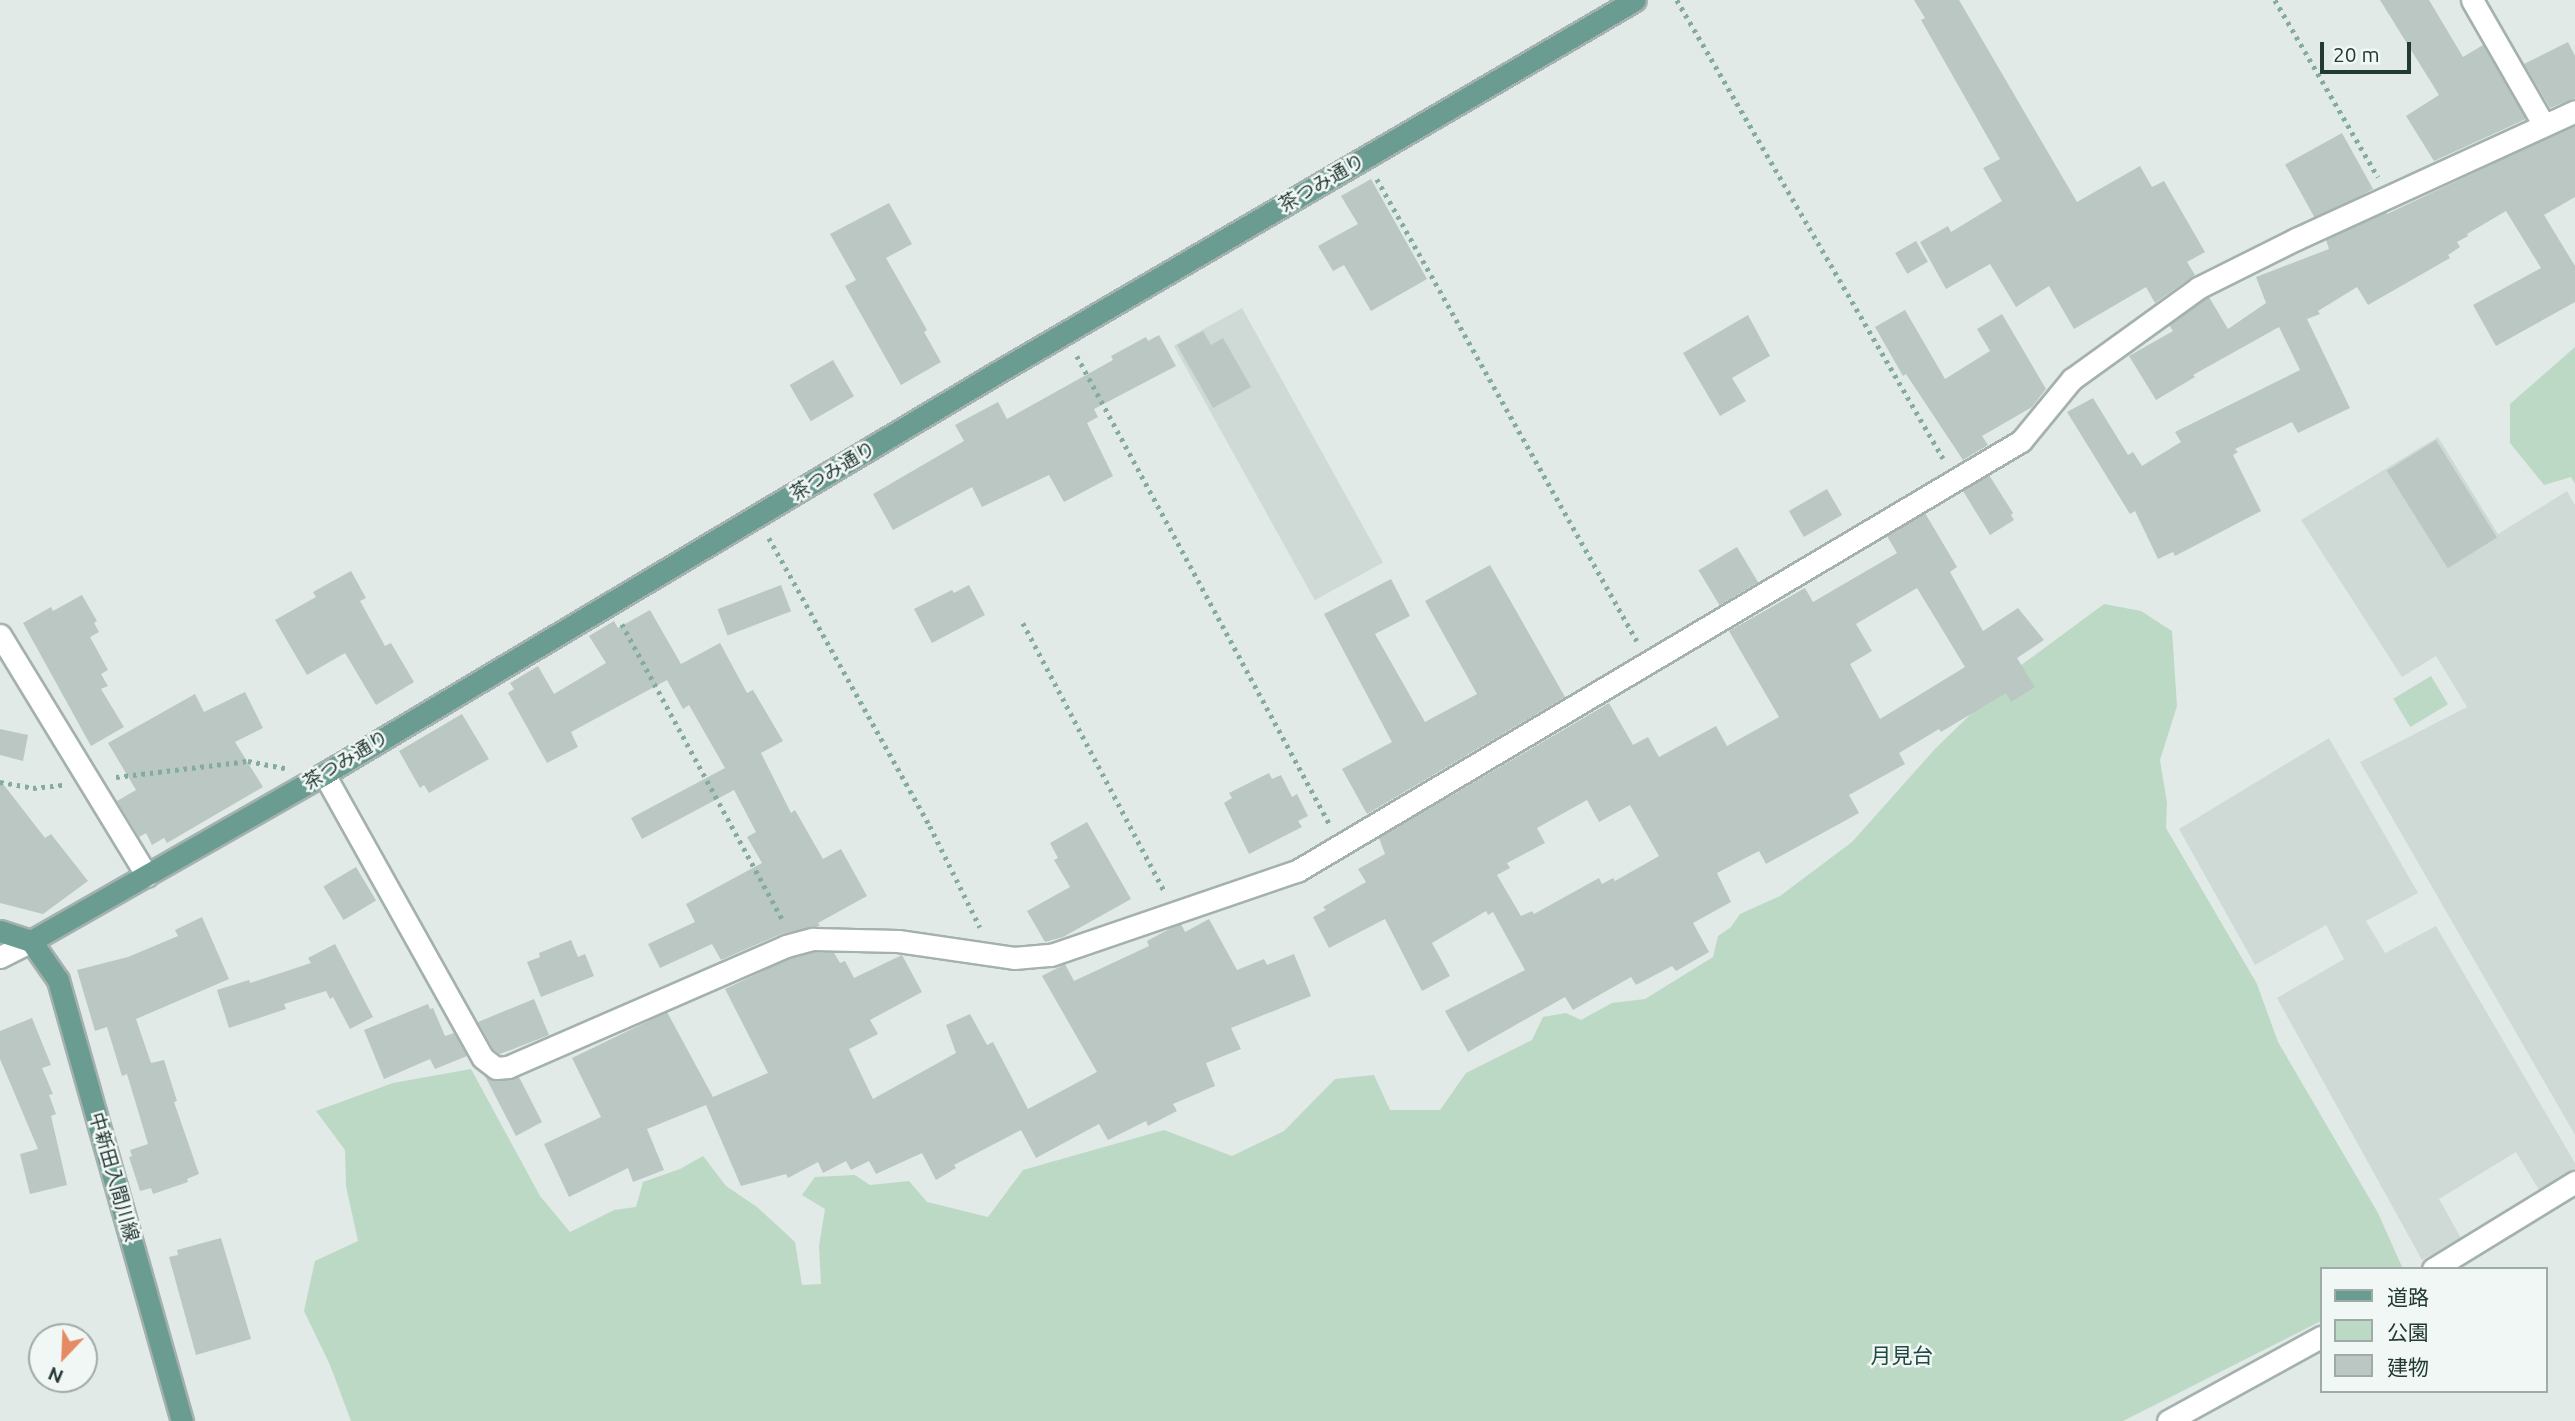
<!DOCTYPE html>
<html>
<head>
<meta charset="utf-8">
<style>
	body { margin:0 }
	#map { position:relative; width:2575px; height:1421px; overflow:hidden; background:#e1eae7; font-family:Ubuntu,"Noto Sans JP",sans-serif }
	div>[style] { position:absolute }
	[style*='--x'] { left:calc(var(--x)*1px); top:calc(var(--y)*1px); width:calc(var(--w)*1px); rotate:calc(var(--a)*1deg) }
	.built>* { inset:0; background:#cfdad6; transform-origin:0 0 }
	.green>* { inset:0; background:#bcd9c5; transform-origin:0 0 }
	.building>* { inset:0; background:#bac7c3; transform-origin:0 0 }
	.path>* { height:4.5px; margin-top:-2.25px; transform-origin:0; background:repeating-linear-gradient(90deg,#84aba1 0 3.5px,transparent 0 8.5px) }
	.roads { filter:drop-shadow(2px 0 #a4b1ae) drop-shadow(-2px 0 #a4b1ae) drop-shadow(0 2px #a4b1ae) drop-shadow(0 -2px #a4b1ae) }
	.minor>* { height:21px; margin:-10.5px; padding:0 10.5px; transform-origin:10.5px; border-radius:10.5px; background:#fff }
	.major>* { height:21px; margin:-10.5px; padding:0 10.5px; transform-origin:10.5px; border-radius:10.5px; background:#6a9c92 }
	span { translate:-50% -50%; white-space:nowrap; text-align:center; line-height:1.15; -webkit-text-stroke:5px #f1f7f4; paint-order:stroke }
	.street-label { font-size:19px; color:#233934 }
	.neighbourhood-label { font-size:21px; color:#214942 }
	.legend { position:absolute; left:2320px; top:1267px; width:228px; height:126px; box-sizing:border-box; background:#f1f7f4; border:2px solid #9faba7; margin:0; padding:9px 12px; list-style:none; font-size:21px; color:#233934 }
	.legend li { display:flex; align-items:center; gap:14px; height:35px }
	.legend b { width:35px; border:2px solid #9faba7 }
	.north { position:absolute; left:28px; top:1323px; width:70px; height:70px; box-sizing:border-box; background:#f1f7f4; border:2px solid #9faba7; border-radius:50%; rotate:203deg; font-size:19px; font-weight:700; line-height:28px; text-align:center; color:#233934 }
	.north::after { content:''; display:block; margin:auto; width:24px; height:32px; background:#e58b64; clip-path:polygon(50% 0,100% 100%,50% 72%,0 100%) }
	.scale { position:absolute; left:2320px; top:42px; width:91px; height:32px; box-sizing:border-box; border:4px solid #233934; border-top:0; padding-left:9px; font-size:21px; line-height:24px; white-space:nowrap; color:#233934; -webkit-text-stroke:5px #f1f7f4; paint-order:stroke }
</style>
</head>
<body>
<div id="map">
	<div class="built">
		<div style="left:1242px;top:308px;width:291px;height:78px;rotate:61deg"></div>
		<div style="clip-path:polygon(2438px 437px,2498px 534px,2567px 491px,2575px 505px,2575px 1135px,2360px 762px,2467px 707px,2436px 656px,2402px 677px,2301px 520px)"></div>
		<div style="clip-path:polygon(2329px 738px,2418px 893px,2366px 921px,2385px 953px,2436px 926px,2575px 1163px,2575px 1168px,2539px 1190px,2516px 1152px,2439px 1199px,2461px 1238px,2422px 1260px,2277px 998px,2344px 959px,2326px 925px,2255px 965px,2179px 829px)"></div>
	</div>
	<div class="green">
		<div style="clip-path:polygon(2575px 347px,2575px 484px,2571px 477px,2544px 485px,2510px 443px,2510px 404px)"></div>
		<div style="clip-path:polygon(2104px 604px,2141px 611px,2172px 631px,2177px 706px,2160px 760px,2167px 803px,2166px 828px,2257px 984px,2278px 1042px,2378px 1213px,2403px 1269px,2321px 1269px,2321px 1321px,2123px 1421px,351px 1421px,330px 1365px,304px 1311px,315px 1261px,358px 1241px,346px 1186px,345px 1150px,316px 1111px,393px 1083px,471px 1069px,540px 1196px,570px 1232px,614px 1210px,636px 1207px,643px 1182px,680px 1169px,703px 1156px,726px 1186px,757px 1207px,795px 1242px,802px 1285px,821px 1284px,819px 1246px,825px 1209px,802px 1195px,815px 1177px,855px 1175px,870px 1185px,909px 1181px,927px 1202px,988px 1217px,1023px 1170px,1164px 1130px,1232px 1156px,1284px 1131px,1335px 1079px,1374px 1075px,1390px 1110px,1440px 1110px,1466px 1073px,1532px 1040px,1543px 1017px,1566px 1013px,1581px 1020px,1612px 1003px,1645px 999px,1713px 957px,1718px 936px,1731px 927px,1740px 914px,1780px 896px,1852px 842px,1935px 749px,2020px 666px)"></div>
		<div style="left:2431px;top:676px;width:33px;height:44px;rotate:59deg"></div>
	</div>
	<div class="building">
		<div style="clip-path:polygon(1914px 0,1959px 0,2077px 202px,2140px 166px,2152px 187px,2164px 181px,2205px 252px,2187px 262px,2195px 275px,2155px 303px,2146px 287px,2074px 329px,2049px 286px,2016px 307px,1990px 264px,1946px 289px,1920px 242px,1948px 226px,1951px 232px,2002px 201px,1983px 168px,2000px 159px,1921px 20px,1925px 18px)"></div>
		<div style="clip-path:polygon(2380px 0,2429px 0,2463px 57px,2483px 45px,2526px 119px,2434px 161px,2406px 116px,2439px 95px)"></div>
		<div style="clip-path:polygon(2568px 42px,2575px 56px,2575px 98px,2550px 108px,2524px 64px)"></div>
		<div style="clip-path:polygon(2575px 125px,2575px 197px,2544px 215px,2575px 266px,2575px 302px,2496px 346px,2473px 305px,2541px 268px,2506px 211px,2467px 234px,2468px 236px,2457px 242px,2460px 247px,2448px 255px,2450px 258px,2368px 305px,2357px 287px,2318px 311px,2320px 314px,2307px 319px,2350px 408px,2298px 433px,2292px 422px,2235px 449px,2238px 452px,2233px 455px,2261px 511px,2175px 556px,2173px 552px,2158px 559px,2135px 511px,2130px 514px,2067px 412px,2093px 398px,2128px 455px,2133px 452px,2142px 466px,2181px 442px,2175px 432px,2300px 370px,2279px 327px,2193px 375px,2195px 377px,2156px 400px,2129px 356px,2173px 331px,2169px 325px,2209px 297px,2228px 329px,2266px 303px,2256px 277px,2329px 249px,2326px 240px,2386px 212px,2387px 214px)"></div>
		<div style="left:2342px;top:133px;width:64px;height:65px;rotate:61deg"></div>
		<div style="clip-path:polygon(1371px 179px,1427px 279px,1371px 311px,1344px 265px,1333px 271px,1318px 246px,1358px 224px,1341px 196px)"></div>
		<div style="clip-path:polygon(889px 203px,912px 244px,886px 258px,927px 330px,924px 332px,941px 362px,901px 385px,845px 286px,856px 280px,830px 234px)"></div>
		<div style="left:1916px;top:241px;width:24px;height:24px;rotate:60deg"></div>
		<div style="clip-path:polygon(1905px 310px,1945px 379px,1990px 351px,1977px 329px,2002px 314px,2046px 389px,2032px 407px,1982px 436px,1988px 445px,1963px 460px,1906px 374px,1903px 376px,1875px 327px)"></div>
		<div style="clip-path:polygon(1748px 315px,1770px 356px,1732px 378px,1746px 401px,1720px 416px,1683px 353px)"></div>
		<div style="clip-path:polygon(1203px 331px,1211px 345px,1223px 338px,1251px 387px,1213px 408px,1177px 345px)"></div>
		<div style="clip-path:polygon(1159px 335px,1176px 366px,1094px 409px,1098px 417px,1087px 423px,1113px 476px,1064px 502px,1049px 475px,982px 507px,972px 487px,893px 530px,873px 494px,964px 441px,955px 425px,998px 402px,1007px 419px,1113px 360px,1111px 356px,1146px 337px,1148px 341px)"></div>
		<div style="left:833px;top:360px;width:42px;height:50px;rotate:60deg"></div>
		<div style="left:2436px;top:440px;width:115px;height:58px;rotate:58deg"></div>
		<div style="clip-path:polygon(1989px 475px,2013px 513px,2011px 515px,2014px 520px,1990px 535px,1963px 491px)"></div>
		<div style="left:1827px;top:489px;width:30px;height:44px;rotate:60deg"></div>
		<div style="clip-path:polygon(evenodd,1925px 513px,1957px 567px,1950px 572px,1983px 631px,2018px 608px,2044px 640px,2017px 658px,2035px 687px,2011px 702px,2006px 693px,1941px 732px,1939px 729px,1899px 753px,1905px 764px,1849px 795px,1859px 813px,1766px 864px,1759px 851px,1717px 873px,1731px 902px,1693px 923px,1709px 952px,1676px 971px,1672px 966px,1636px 985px,1631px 977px,1573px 1010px,1565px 997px,1468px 1052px,1445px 1011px,1525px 970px,1493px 912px,1488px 915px,1486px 911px,1432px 943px,1450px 976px,1422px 991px,1385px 919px,1329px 948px,1313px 917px,1326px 910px,1323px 907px,1366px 882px,1358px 869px,1385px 854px,1379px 838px,1609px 703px,1633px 745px,1648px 737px,1659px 757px,1716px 726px,1727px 746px,1779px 717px,1729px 631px,1805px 588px,1813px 602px,1897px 553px,1887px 536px,1925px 513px,1917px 588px,1965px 667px,1880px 719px,1850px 664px,1872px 651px,1856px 624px,1917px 588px,1925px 513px,1587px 800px,1599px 822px,1630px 805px,1659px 856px,1615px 881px,1613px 878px,1602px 884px,1599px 878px,1534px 914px,1532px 911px,1521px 916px,1497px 875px,1510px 868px,1507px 863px,1545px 843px,1537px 828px,1587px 800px)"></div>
		<div style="left:1737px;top:547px;width:41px;height:45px;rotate:59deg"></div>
		<div style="clip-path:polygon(1490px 565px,1565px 697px,1367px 814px,1342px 769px,1392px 742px,1324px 614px,1391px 579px,1410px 616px,1375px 634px,1425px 722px,1477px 694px,1425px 601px)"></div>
		<div style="clip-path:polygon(351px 571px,366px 598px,360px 601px,385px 646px,391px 643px,414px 682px,376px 705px,345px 653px,307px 675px,275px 620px,316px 597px,313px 592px)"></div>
		<div style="left:781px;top:585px;width:28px;height:68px;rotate:69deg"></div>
		<div style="clip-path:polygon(969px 585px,985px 615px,932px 643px,914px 609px,952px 590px,954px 593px)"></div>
		<div style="clip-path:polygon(82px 595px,97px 621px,94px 623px,99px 632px,90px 637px,108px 670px,101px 674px,108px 686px,101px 689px,124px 727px,91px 746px,23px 623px,51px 607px,53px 611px)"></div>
		<div style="clip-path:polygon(650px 610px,681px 664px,720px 643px,747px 693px,753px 690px,783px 741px,761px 753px,791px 813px,795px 810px,823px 859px,841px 849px,867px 896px,818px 923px,820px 926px,781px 934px,721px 960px,712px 944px,660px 968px,648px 944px,695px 922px,686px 904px,762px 863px,747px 837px,756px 832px,734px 790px,642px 839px,631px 818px,725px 768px,689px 705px,683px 709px,667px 680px,571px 732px,578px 747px,547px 763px,508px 693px,514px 689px,510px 683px,538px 666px,554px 694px,606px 663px,589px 636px,614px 621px,618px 628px)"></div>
		<div style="clip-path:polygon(245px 692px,263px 728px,235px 742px,263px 787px,167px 843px,164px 838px,152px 845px,146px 833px,139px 837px,117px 801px,136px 790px,108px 743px,195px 694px,204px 712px)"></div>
		<div style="clip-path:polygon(462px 714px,489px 759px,429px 793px,424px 785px,420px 788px,399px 751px)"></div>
		<div style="clip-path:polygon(0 729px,28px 735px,23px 761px,0 755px)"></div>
		<div style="clip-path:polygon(1269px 773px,1272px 779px,1281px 775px,1292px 797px,1297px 794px,1308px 816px,1298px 821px,1302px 827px,1249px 854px,1224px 803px,1232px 798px,1229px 793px)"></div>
		<div style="clip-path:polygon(0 780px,45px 838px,51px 834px,88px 881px,43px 914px,0 903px)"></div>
		<div style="clip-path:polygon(1087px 822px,1131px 899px,1063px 937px,1045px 942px,1027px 911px,1070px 887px,1054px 860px,1058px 858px,1050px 843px)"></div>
		<div style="left:356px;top:867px;width:39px;height:38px;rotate:59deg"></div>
		<div style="clip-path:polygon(202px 917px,229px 979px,136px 1019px,151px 1063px,164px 1060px,177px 1101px,174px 1102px,199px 1174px,187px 1179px,188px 1182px,153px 1194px,151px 1188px,140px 1191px,129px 1157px,132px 1156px,130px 1150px,148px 1144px,127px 1074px,122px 1076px,107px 1027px,95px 1031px,77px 970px,128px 957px,178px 936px,175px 930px)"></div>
		<div style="clip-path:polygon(1209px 919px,1237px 970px,1264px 959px,1267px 965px,1294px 954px,1311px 996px,1231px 1028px,1241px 1049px,1206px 1063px,1215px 1086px,1173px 1104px,1177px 1111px,1148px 1126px,1146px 1121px,1108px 1140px,1099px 1124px,1036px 1158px,1021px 1130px,954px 1165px,956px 1168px,936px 1180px,922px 1153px,876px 1174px,869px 1161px,851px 1170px,846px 1161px,823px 1173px,818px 1162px,788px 1178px,786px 1174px,741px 1186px,706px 1105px,647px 1129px,664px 1170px,633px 1182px,628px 1168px,569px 1197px,544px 1144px,601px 1117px,572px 1058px,667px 1012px,713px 1097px,768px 1073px,725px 989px,790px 958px,815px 952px,834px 953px,840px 963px,845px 961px,854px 978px,902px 955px,922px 992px,870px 1020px,878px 1034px,849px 1049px,873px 1099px,956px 1053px,946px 1025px,970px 1014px,987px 1045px,993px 1042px,1028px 1109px,1097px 1072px,1042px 976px,1065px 964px,1074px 981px,1149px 946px,1147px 941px,1175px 926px,1181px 924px,1185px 932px)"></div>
		<div style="clip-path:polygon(571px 940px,578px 957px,585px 954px,594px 976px,541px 997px,527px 962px,540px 957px,539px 953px)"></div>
		<div style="clip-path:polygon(335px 944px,373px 1017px,350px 1029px,333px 997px,330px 999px,326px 991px,284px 1004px,286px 1009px,229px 1028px,217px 990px,249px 980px,250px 983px,311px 963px,308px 958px)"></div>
		<div style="clip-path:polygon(534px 999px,549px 1035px,500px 1054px,493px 1049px,478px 1022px)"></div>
		<div style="clip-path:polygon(428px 1004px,430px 1009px,433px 1008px,445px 1036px,454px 1033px,467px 1056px,435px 1069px,430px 1059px,384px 1079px,364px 1030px)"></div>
		<div style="clip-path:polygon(32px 1018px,51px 1065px,42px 1068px,53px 1094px,49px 1095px,56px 1114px,51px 1116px,67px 1185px,30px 1194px,20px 1154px,38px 1149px,0 1059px,0 1031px)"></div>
		<div style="clip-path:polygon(485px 1076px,497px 1081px,519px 1077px,542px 1122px,516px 1136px)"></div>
		<div style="clip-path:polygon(221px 1238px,251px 1339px,196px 1355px,169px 1257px,178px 1255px,177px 1250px)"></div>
	</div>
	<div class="path">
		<div style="--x:1677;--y:0;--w:530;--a:59.85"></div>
		<div style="--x:2275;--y:0;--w:205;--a:59.8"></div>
		<div style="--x:1377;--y:179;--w:530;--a:60.63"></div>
		<div style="--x:1077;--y:356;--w:531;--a:61.65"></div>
		<div style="--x:769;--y:538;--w:330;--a:60.8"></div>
		<div style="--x:930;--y:826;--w:113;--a:63.7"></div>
		<div style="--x:1023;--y:623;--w:302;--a:62.2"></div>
		<div style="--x:622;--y:624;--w:338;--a:61.5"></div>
		<div style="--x:116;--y:777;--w:133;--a:-6.9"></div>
		<div style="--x:248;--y:761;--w:38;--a:11"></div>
		<div style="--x:0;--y:782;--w:34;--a:10"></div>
		<div style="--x:33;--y:788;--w:30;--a:-6"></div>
	</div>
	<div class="roads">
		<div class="minor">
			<div style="--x:2472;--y:0;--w:144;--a:60.1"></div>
			<div style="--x:0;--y:635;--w:282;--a:58.6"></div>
			<div style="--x:324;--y:774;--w:325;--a:60.8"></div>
			<div style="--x:483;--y:1058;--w:16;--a:38"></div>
			<div style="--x:496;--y:1068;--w:12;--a:-5"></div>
			<div style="--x:508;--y:1067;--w:303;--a:-23.5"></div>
			<div style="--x:786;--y:946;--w:28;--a:-15"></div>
			<div style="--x:813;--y:939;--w:85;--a:1.3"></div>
			<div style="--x:898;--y:941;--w:117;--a:8.3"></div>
			<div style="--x:1014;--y:958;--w:37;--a:-5"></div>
			<div style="--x:1051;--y:955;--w:260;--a:-18.9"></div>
			<div style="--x:1297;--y:871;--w:842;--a:-30.71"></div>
			<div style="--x:2021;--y:441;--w:80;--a:-50.6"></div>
			<div style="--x:2072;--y:379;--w:155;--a:-35.8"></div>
			<div style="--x:2198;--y:288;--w:110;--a:-26.6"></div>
			<div style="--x:2296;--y:239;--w:307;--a:-24.6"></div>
			<div style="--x:0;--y:957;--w:35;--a:-27"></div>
			<div style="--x:2433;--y:1269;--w:167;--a:-31.5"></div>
			<div style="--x:2168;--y:1421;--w:175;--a:-28.8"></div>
		</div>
		<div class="major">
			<div style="--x:0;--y:931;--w:33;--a:18"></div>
			<div style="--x:31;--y:941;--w:337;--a:-29.7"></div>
			<div style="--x:324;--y:774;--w:779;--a:-30.81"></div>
			<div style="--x:993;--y:375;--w:743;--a:-30.29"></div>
			<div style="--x:31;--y:941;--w:47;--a:55.3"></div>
			<div style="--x:58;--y:980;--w:458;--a:74.3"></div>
		</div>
	</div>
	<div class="street-label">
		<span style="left:1322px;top:183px;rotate:-30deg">茶つみ通り</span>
		<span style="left:833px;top:471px;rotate:-31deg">茶つみ通り</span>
		<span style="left:346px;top:760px;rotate:-31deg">茶つみ通り</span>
		<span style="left:114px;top:1177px;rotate:74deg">中新田入間川線</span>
	</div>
	<div class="neighbourhood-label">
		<span style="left:1902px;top:1355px">月見台</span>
	</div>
	<ul class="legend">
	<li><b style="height:9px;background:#6a9c92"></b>道路</li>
	<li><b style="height:19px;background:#bcd9c5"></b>公園</li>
	<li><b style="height:19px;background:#bac7c3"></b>建物</li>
	</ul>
	<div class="north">N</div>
	<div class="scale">20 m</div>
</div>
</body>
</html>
